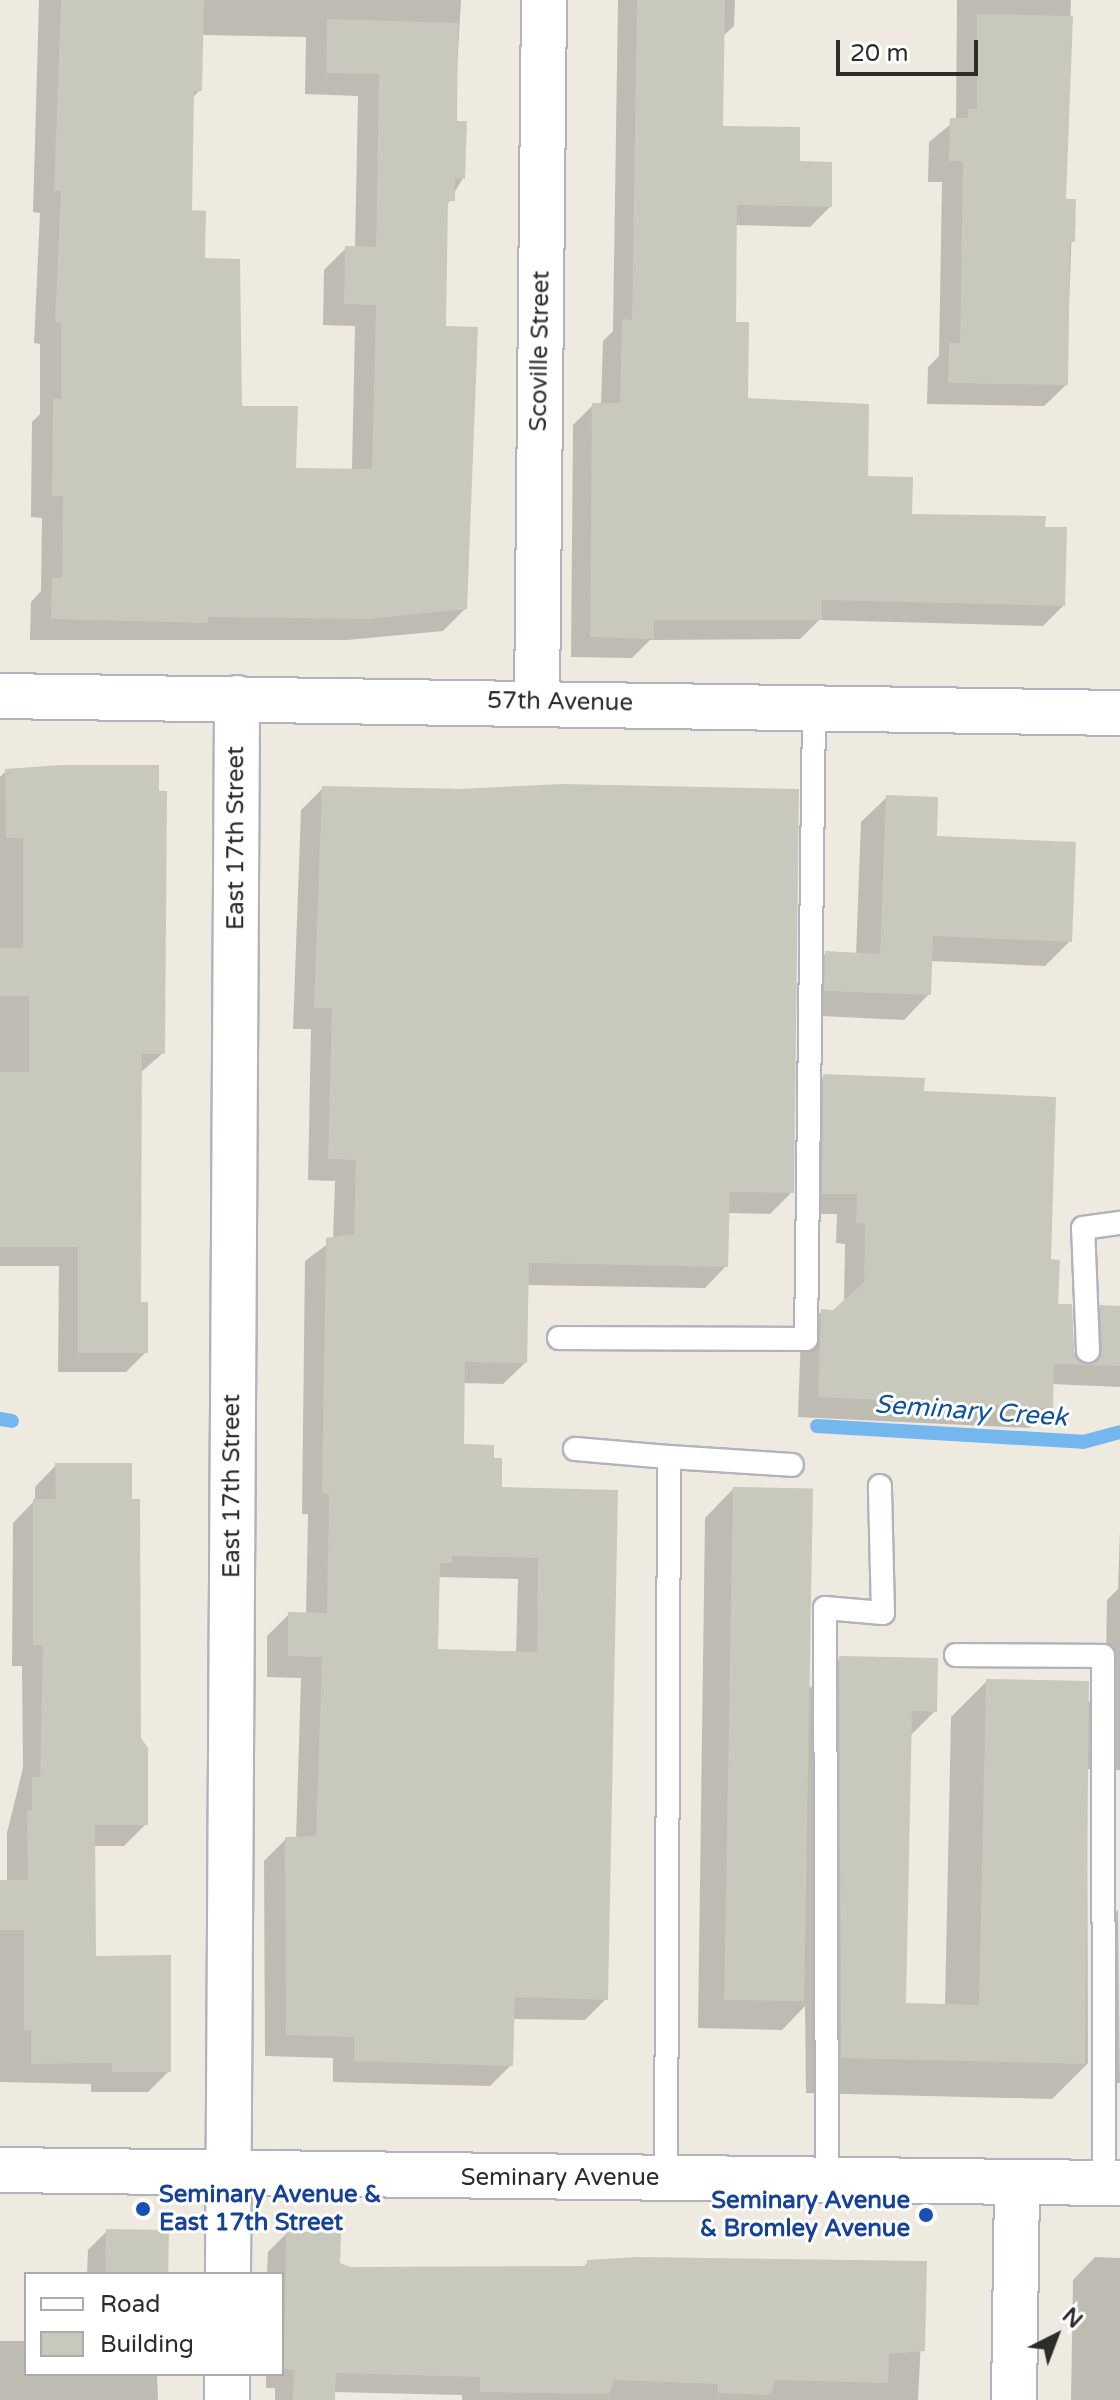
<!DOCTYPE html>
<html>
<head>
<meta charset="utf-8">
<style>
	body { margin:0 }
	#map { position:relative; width:1120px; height:2400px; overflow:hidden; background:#eeeadf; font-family:"Varela Round",sans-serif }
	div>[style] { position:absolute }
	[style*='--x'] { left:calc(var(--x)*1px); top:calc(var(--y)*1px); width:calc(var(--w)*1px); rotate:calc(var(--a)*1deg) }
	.shadow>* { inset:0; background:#0003 }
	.stream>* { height:14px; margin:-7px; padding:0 7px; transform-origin:7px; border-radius:7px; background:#74b7ee }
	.building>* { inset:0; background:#c9c8bd; transform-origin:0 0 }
	.roads { filter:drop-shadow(2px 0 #b2b2c0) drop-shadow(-2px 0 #b2b2c0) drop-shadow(0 2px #b2b2c0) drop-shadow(0 -2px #b2b2c0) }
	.lane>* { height:22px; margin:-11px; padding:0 11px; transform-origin:11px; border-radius:11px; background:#fff }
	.street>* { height:44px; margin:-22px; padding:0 22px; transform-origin:22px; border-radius:22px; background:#fff }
	.secondary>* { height:44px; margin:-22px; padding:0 22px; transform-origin:22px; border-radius:22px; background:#fff }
	.dots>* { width:22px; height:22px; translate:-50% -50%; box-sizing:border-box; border:4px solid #fff; border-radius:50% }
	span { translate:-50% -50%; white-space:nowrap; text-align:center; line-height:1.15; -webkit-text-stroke:6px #fff; paint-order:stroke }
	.street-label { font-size:24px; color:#2c2c2c }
	.transit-label { font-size:24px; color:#164399; font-weight:700 }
	.left { translate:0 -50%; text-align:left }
	.right { translate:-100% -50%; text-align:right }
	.water-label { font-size:26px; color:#0f539e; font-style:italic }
	.legend { position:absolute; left:24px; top:2272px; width:260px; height:104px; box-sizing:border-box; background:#fff; border:2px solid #ababab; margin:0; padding:10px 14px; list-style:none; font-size:24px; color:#2c2c2c }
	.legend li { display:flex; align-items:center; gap:16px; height:40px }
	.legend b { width:40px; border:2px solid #ababab }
	.north { position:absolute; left:1016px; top:2296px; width:80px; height:80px; -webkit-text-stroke:6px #fff; paint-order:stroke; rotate:42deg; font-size:22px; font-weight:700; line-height:32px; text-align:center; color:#2c2c2c }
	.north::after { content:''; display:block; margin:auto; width:28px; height:36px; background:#2c2c2c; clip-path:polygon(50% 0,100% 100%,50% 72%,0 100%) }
	.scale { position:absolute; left:836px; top:40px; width:142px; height:36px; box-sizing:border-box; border:4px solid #2c2c2c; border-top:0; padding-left:10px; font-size:24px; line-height:28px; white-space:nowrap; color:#2c2c2c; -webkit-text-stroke:6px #fff; paint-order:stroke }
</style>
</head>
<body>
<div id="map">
	<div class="shadow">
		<div style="clip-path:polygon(evenodd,39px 0,461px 0,454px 123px,463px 178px,446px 207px,444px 328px,465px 609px,443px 631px,347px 640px,30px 640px,31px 602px,41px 591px,42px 518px,31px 517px,32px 422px,40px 414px,40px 344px,34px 343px,40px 213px,33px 212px,39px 0,201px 35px,306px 37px,305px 94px,358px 96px,355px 249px,346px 248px,324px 270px,323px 325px,355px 326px,352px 470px,294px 470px,240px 408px,189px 212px,192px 98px,200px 90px,201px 35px)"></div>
		<div style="clip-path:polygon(618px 0,735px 0,734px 26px,722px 37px,721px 128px,798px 163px,830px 207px,810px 227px,734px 225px,734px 324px,746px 400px,866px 478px,910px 516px,1043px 529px,1063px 606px,1043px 626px,819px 620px,800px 639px,650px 640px,632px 658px,571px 657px,573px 425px,593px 405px,601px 405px,603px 341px,613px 331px)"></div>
		<div style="clip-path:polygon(957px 0,1071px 0,1064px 201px,1073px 201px,1066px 385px,1044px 406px,927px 404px,928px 367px,939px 356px,942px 182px,928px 182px,929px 142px,956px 120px)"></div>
		<div style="clip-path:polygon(6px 771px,163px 1053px,140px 1073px,139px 1304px,146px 1352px,126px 1372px,58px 1372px,59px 1266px,0 1266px,0 777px)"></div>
		<div style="clip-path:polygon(evenodd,323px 788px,797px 791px,792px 1192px,770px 1214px,727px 1213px,726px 1266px,705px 1288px,527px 1285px,525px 1363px,503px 1384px,462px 1383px,462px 1446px,500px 1489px,616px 1492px,606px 1999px,585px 2020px,512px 2019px,511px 2065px,490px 2086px,333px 2082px,333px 2058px,265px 2056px,264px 1861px,286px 1839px,296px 1839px,301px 1678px,267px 1677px,267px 1636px,289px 1614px,306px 1615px,308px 1514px,302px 1514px,305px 1261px,333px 1240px,335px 1181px,308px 1180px,311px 1029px,293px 1029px,301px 810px,323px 788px,438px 1577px,518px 1579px,516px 1654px,436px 1651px,438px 1577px)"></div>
		<div style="clip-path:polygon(887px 797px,1070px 941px,1045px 966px,930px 961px,929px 994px,904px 1020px,800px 1015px,800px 979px,826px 953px,856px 955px,861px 822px)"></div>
		<div style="clip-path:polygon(824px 1076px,922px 1093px,1049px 1261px,1056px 1306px,1070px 1306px,1075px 1360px,1081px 1363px,1080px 1328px,1101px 1307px,1120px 1308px,1120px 1387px,1051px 1384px,1051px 1407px,1030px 1428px,798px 1417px,801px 1332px,822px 1311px,833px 1312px,844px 1302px,845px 1244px,836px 1243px,837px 1214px,802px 1214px,804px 1096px)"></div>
		<div style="clip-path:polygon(56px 1465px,139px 1738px,146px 1824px,124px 1846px,93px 1846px,94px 1958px,169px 2071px,148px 2092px,91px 2092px,91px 2084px,0 2082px,0 1882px,7px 1882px,7px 1833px,23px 1768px,22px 1666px,12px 1666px,13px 1523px,35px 1500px,35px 1487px)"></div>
		<div style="clip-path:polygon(733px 1489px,810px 1688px,840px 1658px,935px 1711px,910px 1736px,904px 2005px,945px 2006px,951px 1717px,987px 1681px,1087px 1704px,1096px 1695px,1106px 1658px,1107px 1600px,1118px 1589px,1120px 1530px,1120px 1770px,1087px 1769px,1088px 2063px,1052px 2099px,806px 2093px,805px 2006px,782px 2030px,698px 2028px,705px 1518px)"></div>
		<div style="clip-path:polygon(1118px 1910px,1120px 2083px,1100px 2082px,1100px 1929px)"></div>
		<div style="clip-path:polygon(107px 2231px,167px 2274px,87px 2274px,88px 2250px)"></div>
		<div style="clip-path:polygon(287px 2233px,350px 2269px,582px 2269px,588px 2262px,925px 2263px,918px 2400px,462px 2400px,462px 2395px,333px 2392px,333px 2400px,275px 2400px,275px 2388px,266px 2388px,266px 2374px,282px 2374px,282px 2274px,267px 2274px,268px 2252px)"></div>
		<div style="clip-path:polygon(1095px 2257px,1120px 2258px,1120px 2400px,1071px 2400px,1073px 2280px)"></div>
		<div style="clip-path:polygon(0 2341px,26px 2341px,26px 2374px,157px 2374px,158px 2400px,0 2400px)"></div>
	</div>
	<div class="stream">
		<div style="--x:0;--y:1419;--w:12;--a:9"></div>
		<div style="--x:817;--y:1426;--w:266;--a:3.4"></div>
		<div style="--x:1083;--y:1442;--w:38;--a:-15"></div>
	</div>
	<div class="building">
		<div style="clip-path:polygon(61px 0,204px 0,202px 91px,194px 91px,192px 210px,206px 211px,205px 258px,240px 259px,242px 406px,298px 406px,296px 468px,372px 469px,376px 305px,344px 304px,345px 246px,376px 247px,379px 74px,326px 73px,327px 19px,458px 23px,457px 121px,467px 121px,465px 179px,455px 178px,455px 201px,448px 201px,446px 326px,478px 327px,467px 609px,370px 619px,208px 617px,208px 623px,51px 619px,52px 578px,62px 578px,63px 496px,52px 496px,53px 399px,61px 399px,61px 323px,55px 322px,61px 191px,54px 191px)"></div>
		<div style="clip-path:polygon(637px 0,725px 0,723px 126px,800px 127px,800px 161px,832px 162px,832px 207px,737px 205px,736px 322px,749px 322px,748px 398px,869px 404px,868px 476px,913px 477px,912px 514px,1046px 516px,1045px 527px,1067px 527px,1065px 606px,822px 600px,822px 620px,654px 620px,654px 639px,590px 637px,592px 403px,620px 403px,622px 319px,632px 320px)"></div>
		<div style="clip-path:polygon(977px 14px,1073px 16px,1066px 199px,1076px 199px,1075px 242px,1070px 242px,1068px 385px,948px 383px,949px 343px,960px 343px,963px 161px,949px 161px,950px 118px,968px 118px,968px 109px,977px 109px)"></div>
		<div style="clip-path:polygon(62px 765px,159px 765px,159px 791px,167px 791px,165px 1054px,142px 1054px,141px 1302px,148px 1302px,148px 1353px,78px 1353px,78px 1247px,0 1247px,0 1072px,29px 1072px,29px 996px,0 996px,0 948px,23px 948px,23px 838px,6px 838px,5px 769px)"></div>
		<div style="clip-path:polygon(evenodd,562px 784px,799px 789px,794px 1193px,730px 1192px,728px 1267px,529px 1263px,527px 1363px,465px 1362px,464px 1444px,494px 1445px,494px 1458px,502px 1458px,502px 1487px,618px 1490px,608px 2000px,515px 1997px,513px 2066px,354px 2061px,354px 2037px,286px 2035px,285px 1837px,316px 1836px,322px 1657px,288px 1656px,288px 1612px,327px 1613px,329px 1494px,322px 1493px,326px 1238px,354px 1234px,356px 1160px,328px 1159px,332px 1008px,314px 1008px,322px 786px,459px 789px,562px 784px,452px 1556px,538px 1558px,537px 1652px,438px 1649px,440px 1563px,452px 1563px,452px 1556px)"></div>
		<div style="clip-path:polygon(886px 795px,938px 797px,937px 836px,1076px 842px,1072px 942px,933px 936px,931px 995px,824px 991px,825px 951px,880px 954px)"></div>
		<div style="clip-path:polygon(823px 1074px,925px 1078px,924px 1091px,1056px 1097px,1051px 1259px,1060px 1260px,1058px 1304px,1072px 1304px,1074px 1352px,1088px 1365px,1102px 1351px,1100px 1305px,1120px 1306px,1120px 1366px,1054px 1364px,1053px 1408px,818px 1397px,821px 1309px,833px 1310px,864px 1282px,865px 1224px,856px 1223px,857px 1194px,822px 1194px)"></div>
		<div style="clip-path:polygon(55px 1463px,132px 1463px,132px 1499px,140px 1499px,141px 1738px,148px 1748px,148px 1825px,95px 1825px,96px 1956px,171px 1955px,171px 2072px,112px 2072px,112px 2063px,31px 2064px,31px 2030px,24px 2030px,24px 1930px,0 1930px,0 1880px,28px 1880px,27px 1810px,32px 1810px,32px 1777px,40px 1777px,43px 1645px,33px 1645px,33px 1499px,56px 1499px)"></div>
		<div style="left:733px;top:1487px;width:80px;height:513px;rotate:1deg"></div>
		<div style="clip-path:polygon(839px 1656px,938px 1658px,937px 1712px,912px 1711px,906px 2003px,979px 2005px,986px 1679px,1089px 1681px,1085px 2064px,841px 2058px)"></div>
		<div style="left:106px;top:2229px;width:63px;height:45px;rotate:1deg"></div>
		<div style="clip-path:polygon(286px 2231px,341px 2233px,340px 2263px,351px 2267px,587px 2266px,587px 2260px,637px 2257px,927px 2261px,925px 2351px,889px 2354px,888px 2383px,775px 2380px,771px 2395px,718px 2393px,718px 2384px,614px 2380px,609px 2394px,480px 2392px,480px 2377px,336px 2373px,335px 2400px,293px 2400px,294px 2370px,284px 2369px)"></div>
	</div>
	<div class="roads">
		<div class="lane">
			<div style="--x:559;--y:1338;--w:247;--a:0.2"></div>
			<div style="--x:806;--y:1339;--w:632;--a:-89.27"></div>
			<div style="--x:1088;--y:1351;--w:123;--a:-92.3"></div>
			<div style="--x:1083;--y:1228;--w:37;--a:-8"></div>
			<div style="--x:575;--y:1449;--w:94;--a:4.9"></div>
			<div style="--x:956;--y:1655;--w:147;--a:0.4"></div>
			<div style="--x:1103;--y:1656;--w:527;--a:89.89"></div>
			<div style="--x:666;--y:2179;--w:722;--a:-89.76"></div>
			<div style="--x:669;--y:1457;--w:123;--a:3.7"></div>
			<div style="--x:827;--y:2180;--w:572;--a:-90.2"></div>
			<div style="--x:825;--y:1608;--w:58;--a:4.9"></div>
			<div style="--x:883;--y:1613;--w:127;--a:-91.4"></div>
		</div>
		<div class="street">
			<div style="--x:0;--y:696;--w:1120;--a:0.87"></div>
			<div style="--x:537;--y:702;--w:702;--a:-89.43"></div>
			<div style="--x:228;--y:2274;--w:1576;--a:-89.67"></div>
			<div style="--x:227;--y:2400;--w:26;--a:-90"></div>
			<div style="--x:1014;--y:2400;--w:218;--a:-89.2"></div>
		</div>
		<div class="secondary">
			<div style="--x:0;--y:2170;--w:1120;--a:0.67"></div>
		</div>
	</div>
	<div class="dots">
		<div style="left:143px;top:2209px;background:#1a4fb4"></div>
		<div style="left:926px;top:2215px;background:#1a4fb4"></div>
	</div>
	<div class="street-label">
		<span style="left:540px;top:351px;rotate:-89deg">Scoville Street</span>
		<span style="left:560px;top:702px;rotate:1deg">57th Avenue</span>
		<span style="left:236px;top:838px;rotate:-90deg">East 17th Street</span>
		<span style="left:232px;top:1486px;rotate:-90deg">East 17th Street</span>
		<span style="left:560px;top:2178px">Seminary Avenue</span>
	</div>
	<div class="transit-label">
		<span class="left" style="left:159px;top:2209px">Seminary Avenue &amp;<br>East 17th Street</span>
		<span class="right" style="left:910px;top:2215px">Seminary Avenue<br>&amp; Bromley Avenue</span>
	</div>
	<div class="water-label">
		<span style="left:971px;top:1411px;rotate:4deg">Seminary Creek</span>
	</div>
	<ul class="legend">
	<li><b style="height:10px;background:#fff"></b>Road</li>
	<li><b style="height:22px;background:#c9c8bd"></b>Building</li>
	</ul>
	<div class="north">N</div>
	<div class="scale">20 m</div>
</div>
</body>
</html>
